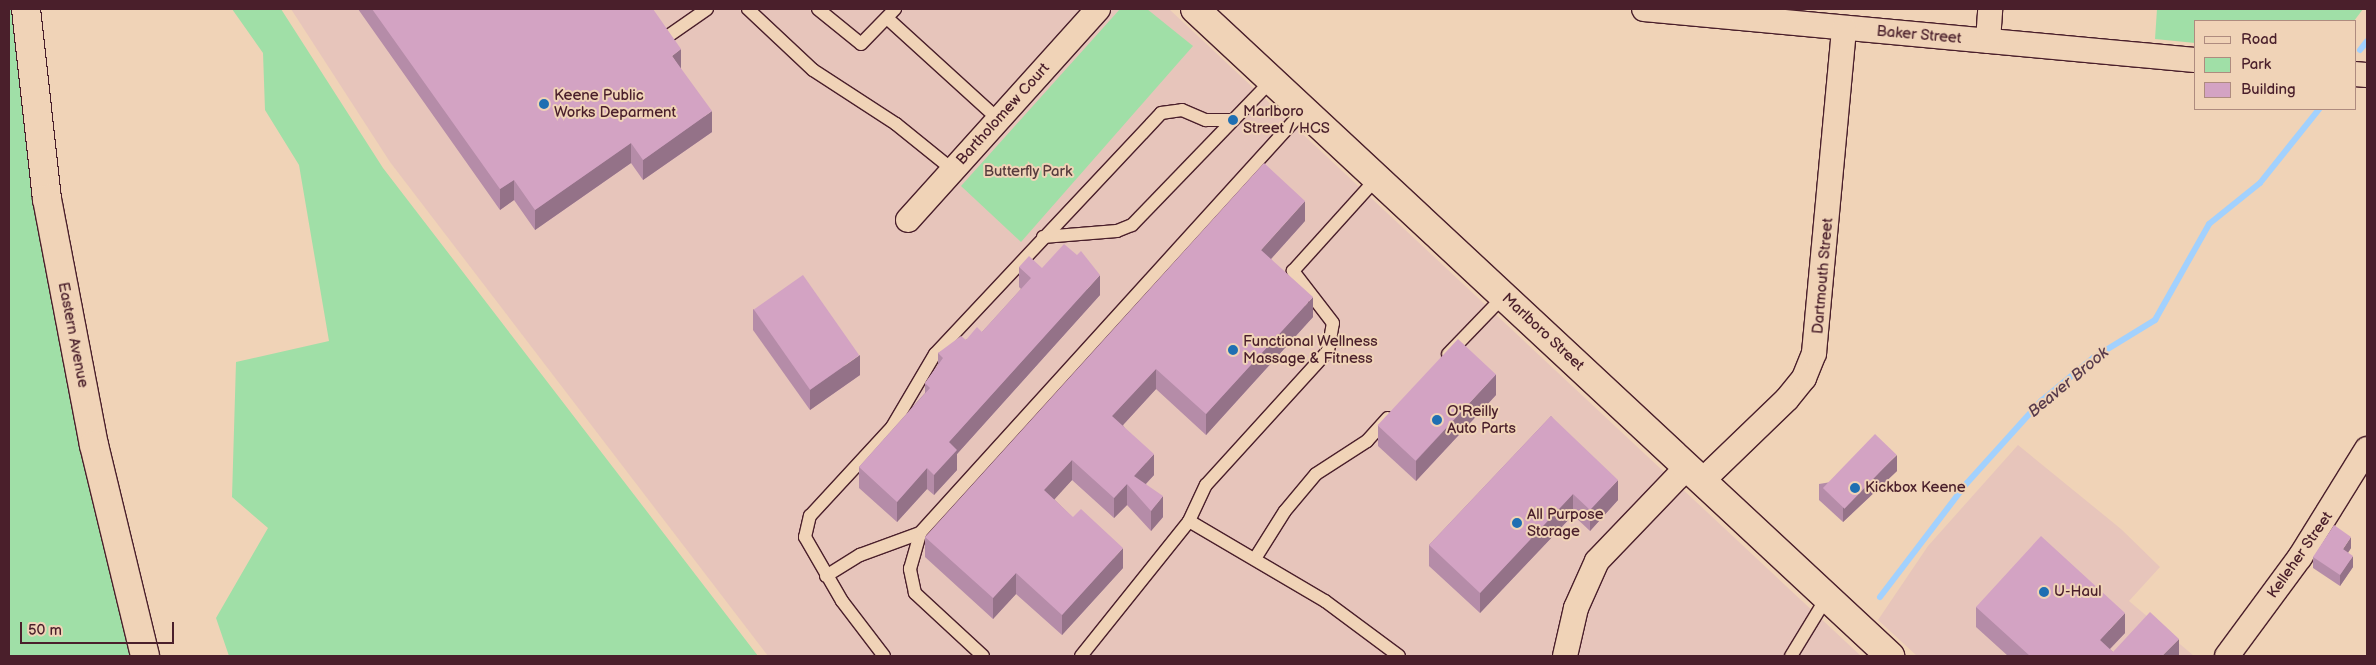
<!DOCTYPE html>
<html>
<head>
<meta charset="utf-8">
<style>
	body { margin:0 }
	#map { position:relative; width:2376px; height:665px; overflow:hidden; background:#f0d3b7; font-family:"Balsamiq Sans",sans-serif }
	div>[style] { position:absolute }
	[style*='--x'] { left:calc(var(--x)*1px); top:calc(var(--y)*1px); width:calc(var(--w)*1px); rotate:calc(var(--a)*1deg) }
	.built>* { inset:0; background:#e7c5bb }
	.green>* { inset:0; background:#a0dfa7 }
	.stream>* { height:6px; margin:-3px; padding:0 3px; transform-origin:3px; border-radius:3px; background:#a2d1fe }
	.roads { filter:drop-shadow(1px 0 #4a1f2b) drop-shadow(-1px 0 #4a1f2b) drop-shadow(0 1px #4a1f2b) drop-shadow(0 -1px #4a1f2b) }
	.lane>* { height:12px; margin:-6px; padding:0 6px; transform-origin:6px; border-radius:6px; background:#f0d3b7 }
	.street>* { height:24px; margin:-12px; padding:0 12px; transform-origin:12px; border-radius:12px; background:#f0d3b7 }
	.secondary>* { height:28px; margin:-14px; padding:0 14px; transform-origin:14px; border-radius:14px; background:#f0d3b7 }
	.wall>* { inset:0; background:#b58ca8 }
	.shaded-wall>* { inset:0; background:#947288 }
	.building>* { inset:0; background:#d3a3c3; transform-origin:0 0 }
	.dots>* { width:14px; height:14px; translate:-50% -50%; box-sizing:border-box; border:2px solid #f0d3b7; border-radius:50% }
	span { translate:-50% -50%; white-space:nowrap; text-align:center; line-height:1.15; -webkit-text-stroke:4px #f0d3b7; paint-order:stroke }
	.street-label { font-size:15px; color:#4a1f2b }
	.poi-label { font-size:15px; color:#4a1f2b }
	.left { translate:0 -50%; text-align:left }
	.park-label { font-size:15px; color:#573c3e }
	.water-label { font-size:16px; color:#573a4b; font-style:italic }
	.frame { position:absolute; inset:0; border:10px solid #4a1f2b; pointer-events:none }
	.legend { position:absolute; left:2194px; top:20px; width:162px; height:90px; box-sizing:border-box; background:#f0d3b7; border:1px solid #ae8b7f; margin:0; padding:6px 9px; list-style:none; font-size:15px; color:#4a1f2b }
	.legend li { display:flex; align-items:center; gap:10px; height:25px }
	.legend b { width:25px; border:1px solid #ae8b7f }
	.scale { position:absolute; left:20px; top:622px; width:154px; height:22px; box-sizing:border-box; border:2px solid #4a1f2b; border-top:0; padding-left:6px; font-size:15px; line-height:18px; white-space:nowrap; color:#4a1f2b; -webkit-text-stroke:4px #f0d3b7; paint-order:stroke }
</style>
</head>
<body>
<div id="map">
	<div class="built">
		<div style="clip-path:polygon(291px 9px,1169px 9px,1861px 656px,768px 656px,390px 162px)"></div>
		<div style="clip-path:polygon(2018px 445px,2121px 529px,2160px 567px,2129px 601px,2194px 656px,1917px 656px,1878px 620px,1928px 546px)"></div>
	</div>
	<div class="green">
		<div style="clip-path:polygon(9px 9px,15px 9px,32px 180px,78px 431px,132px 656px,9px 656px)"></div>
		<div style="clip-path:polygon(232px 9px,281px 9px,383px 168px,758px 656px,229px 656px,216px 618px,268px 528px,232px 497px,236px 362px,329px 341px,299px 165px,265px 110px,263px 53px)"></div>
		<div style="clip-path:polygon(1120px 9px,1147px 9px,1193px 46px,1021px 242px,961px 186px)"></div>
		<div style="clip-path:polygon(2157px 9px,2363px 9px,2354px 21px,2195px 21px,2195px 43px,2155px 39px)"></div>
	</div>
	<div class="stream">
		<div style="--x:2360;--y:50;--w:11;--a:-52"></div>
		<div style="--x:1880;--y:597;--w:143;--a:-52.7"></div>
		<div style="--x:1967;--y:483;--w:110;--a:-47.9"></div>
		<div style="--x:2041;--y:401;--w:67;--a:-39.6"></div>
		<div style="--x:2093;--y:358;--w:73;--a:-31.5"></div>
		<div style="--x:2155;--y:320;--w:110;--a:-60.6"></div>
		<div style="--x:2209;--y:224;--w:65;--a:-38.8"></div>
		<div style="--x:2260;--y:183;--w:95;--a:-51.4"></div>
	</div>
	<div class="roads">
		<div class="lane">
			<div style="--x:748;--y:9;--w:89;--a:43.2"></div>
			<div style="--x:813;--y:70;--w:99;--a:33"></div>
			<div style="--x:896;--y:124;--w:73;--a:38.9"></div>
			<div style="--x:818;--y:9;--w:55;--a:39.1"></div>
			<div style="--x:861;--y:44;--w:49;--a:-45.8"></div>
			<div style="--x:887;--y:18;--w:151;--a:42.3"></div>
			<div style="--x:661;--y:41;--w:56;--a:-34.8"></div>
			<div style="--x:1043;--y:237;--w:74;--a:-4.6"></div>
			<div style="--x:1117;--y:231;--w:16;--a:-22"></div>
			<div style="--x:1132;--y:225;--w:202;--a:-46"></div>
			<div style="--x:1448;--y:354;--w:81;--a:-46"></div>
			<div style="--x:1189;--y:521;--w:40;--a:-65"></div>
			<div style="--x:1206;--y:485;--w:181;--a:-47.7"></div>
			<div style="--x:1328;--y:351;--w:28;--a:-80"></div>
			<div style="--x:1333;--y:323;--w:66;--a:-127.6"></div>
			<div style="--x:1293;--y:271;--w:125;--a:-47.9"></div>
			<div style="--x:1256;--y:557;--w:54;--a:-57.8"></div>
			<div style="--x:1285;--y:511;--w:48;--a:-50"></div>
			<div style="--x:1316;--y:474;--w:61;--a:-32.9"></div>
			<div style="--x:1367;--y:441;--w:31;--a:-48"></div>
			<div style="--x:826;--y:576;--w:40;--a:-32"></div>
			<div style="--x:860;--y:555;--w:64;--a:-20.1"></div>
			<div style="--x:884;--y:656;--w:69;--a:-127.4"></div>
			<div style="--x:842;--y:601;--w:74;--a:-120"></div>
			<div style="--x:805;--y:537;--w:22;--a:-77"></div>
			<div style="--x:810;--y:516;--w:121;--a:-47.3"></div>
			<div style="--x:892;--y:427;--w:85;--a:-59.5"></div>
			<div style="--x:935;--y:354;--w:330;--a:-46.8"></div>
			<div style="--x:1161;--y:113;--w:21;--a:-8"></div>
			<div style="--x:1182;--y:110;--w:26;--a:23"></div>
			<div style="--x:1206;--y:120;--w:27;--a:0"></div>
			<div style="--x:983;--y:656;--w:93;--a:-137.2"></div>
			<div style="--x:915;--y:593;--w:25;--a:-102"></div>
			<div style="--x:910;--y:569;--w:37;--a:-74"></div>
			<div style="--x:920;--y:533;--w:571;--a:-47.77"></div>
			<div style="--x:1081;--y:656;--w:173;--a:-51.3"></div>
			<div style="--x:1189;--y:521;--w:158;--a:30.5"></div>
			<div style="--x:1325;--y:601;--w:92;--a:36.6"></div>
			<div style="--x:1791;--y:656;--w:69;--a:-58.6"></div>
		</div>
		<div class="street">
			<div style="--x:1644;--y:9;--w:553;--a:5.29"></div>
			<div style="--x:1988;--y:41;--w:32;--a:-86"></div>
			<div style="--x:2355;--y:74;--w:12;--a:5"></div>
			<div style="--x:908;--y:220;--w:284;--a:-48"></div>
			<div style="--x:1702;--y:481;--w:118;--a:-44"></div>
			<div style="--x:1787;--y:399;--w:27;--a:-51"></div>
			<div style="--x:1804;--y:378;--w:27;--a:-68"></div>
			<div style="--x:1814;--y:353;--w:326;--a:-84.7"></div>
			<div style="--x:1565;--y:656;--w:49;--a:-77.1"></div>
			<div style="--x:1576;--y:608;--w:51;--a:-65.9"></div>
			<div style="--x:1597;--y:561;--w:130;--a:-46.2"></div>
			<div style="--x:2227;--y:656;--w:123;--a:-53.6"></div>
			<div style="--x:2300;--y:557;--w:127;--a:-58.2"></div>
		</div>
		<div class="secondary">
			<div style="--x:26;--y:9;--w:191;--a:83.7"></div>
			<div style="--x:47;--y:199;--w:250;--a:79.2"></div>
			<div style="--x:94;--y:445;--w:217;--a:76.4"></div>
			<div style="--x:1195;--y:9;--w:950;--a:42.95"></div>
		</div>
	</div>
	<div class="wall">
		<div style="clip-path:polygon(358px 9px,597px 9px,681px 69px,712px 132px,643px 180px,631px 163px,535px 230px,514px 200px,500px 210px)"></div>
		<div style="clip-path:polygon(1305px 221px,1271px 259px,1313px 317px,1206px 435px,1156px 389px,1123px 425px,1154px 475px,1146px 484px,1163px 517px,1151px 531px,1127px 505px,1114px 518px,1072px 480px,1054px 499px,1123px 568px,1062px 635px,1016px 594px,993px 619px,925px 557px,925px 537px)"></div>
		<div style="clip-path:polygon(1019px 267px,1042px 268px,1100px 295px,957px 454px,957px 470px,934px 495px,927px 489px,897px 522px,859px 488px,859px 467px,925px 393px,925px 383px,938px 365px,938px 353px,982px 332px,1021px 289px,1019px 287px)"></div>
		<div style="clip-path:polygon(753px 309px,860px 375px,810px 410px,753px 330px)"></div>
		<div style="clip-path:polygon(1496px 395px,1416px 481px,1378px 446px,1378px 426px)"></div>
		<div style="clip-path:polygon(1551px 416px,1618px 500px,1590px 531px,1573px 515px,1480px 613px,1429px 566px,1429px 545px)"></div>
		<div style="clip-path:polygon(1897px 471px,1843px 522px,1819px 500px,1819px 484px)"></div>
		<div style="clip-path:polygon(2351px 548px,2348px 553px,2353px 567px,2340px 586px,2313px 568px,2313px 557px)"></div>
		<div style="clip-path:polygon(1976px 607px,2125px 633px,2110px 649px,2113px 652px,2179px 656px,2008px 656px,1976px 627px)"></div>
	</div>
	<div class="shaded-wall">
		<div style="clip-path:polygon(681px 49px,681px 70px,672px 56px)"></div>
		<div style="clip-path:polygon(712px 111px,712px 132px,643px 180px,643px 160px)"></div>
		<div style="clip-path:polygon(631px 143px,631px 163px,535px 230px,535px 210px)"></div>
		<div style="clip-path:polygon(514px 180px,514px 200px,500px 210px,500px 189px)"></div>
		<div style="clip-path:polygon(1305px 201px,1305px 221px,1261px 270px,1261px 250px)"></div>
		<div style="clip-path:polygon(1100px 275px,1100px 295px,957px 454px,957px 470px,934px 495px,934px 475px,949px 442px)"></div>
		<div style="clip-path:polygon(1313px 297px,1313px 317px,1206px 435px,1206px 414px)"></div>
		<div style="clip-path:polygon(860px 355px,860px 375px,810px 410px,810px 390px)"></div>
		<div style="clip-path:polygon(1156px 369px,1156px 389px,1112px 437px,1112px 416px)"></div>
		<div style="clip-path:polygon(1496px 374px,1496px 395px,1416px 481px,1416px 461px)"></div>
		<div style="clip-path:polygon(1154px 454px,1154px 475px,1136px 494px,1134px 476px)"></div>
		<div style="clip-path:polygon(1897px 455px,1897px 471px,1843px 522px,1843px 506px)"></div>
		<div style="clip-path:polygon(1072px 460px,1072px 480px,1044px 511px,1044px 490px)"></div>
		<div style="clip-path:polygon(927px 468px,927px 489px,897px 522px,897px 502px)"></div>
		<div style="clip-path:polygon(1618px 480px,1618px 500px,1590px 531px,1590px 510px)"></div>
		<div style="clip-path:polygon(1127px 484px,1127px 505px,1114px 518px,1114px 498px)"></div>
		<div style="clip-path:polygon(1573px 494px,1573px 515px,1480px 613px,1480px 593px)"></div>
		<div style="clip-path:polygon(1163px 496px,1163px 517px,1151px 531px,1151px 511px)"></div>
		<div style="clip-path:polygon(2351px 537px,2351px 548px,2343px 560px,2343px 549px)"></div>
		<div style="clip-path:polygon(1123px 548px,1123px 568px,1062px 635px,1062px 615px)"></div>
		<div style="clip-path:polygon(2353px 556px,2353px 567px,2340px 586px,2340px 575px)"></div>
		<div style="clip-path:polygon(1016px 573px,1016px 594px,993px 619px,993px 598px)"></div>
		<div style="clip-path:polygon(2125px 613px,2125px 633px,2103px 656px,2100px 640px)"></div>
		<div style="clip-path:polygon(2179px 639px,2179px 656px,2162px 656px)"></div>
	</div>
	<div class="building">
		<div style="clip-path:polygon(372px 9px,653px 9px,681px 49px,672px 56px,712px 111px,643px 160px,631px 143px,535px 210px,514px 180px,500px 189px)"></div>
		<div style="clip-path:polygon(1264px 163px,1305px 201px,1261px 250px,1313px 297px,1206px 414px,1156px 369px,1112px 416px,1154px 454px,1134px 476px,1163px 496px,1151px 511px,1127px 484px,1114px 498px,1072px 460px,1044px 490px,1073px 517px,1081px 509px,1123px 548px,1062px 615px,1016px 573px,993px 598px,925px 537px)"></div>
		<div style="clip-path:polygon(1064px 244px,1077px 255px,1081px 251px,1100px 275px,949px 442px,957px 450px,934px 475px,927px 468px,897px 502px,859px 467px,930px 388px,925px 383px,943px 358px,938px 353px,961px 336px,966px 340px,977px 327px,982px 332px,1031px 278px,1019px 267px,1029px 256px,1042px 268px)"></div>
		<div style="left:803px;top:275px;width:98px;height:60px;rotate:55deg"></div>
		<div style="left:1458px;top:339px;width:52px;height:118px;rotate:43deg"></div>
		<div style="clip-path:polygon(1551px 416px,1618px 480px,1590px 510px,1573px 494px,1480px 593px,1429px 545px)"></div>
		<div style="left:1875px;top:434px;width:30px;height:75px;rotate:44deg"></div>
		<div style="clip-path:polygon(2334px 525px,2351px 537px,2343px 549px,2353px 556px,2340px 575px,2313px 557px)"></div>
		<div style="clip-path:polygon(2041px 536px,2125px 613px,2100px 640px,2113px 652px,2150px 612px,2179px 639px,2162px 656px,2030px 656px,1976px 607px)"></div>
	</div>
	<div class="dots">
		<div style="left:544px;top:104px;background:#1f6fb2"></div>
		<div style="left:1233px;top:120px;background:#1f6fb2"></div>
		<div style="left:1233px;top:350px;background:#1f6fb2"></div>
		<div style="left:1437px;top:420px;background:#1f6fb2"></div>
		<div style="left:1855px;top:488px;background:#1f6fb2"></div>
		<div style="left:1517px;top:523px;background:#1f6fb2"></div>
		<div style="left:2044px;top:592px;background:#1f6fb2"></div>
	</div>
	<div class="street-label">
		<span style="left:1919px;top:35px;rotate:5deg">Baker Street</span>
		<span style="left:1003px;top:114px;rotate:-48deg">Bartholomew Court</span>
		<span style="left:1823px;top:276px;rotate:-85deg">Dartmouth Street</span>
		<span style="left:1543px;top:332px;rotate:43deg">Marlboro Street</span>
		<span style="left:73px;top:335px;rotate:79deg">Eastern Avenue</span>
		<span style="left:2300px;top:555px;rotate:-55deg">Kelleher Street</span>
	</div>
	<div class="poi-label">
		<span class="left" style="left:554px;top:104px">Keene Public<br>Works Deparment</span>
		<span class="left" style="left:1243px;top:120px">Marlboro<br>Street / HCS</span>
		<span class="left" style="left:1243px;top:350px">Functional Wellness<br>Massage &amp; Fitness</span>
		<span class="left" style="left:1447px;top:420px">O'Reilly<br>Auto Parts</span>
		<span class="left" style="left:1865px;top:488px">Kickbox Keene</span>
		<span class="left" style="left:1527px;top:523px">All Purpose<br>Storage</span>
		<span class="left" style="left:2054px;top:592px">U-Haul</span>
	</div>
	<div class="park-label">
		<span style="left:1028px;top:172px">Butterfly Park</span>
	</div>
	<div class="water-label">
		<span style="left:2069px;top:383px;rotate:-40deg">Beaver Brook</span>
	</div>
	<div class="frame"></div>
	<ul class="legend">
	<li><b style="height:6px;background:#f0d3b7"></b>Road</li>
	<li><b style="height:14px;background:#a0dfa7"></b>Park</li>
	<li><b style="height:14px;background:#d3a3c3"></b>Building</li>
	</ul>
	<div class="scale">50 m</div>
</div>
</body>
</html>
